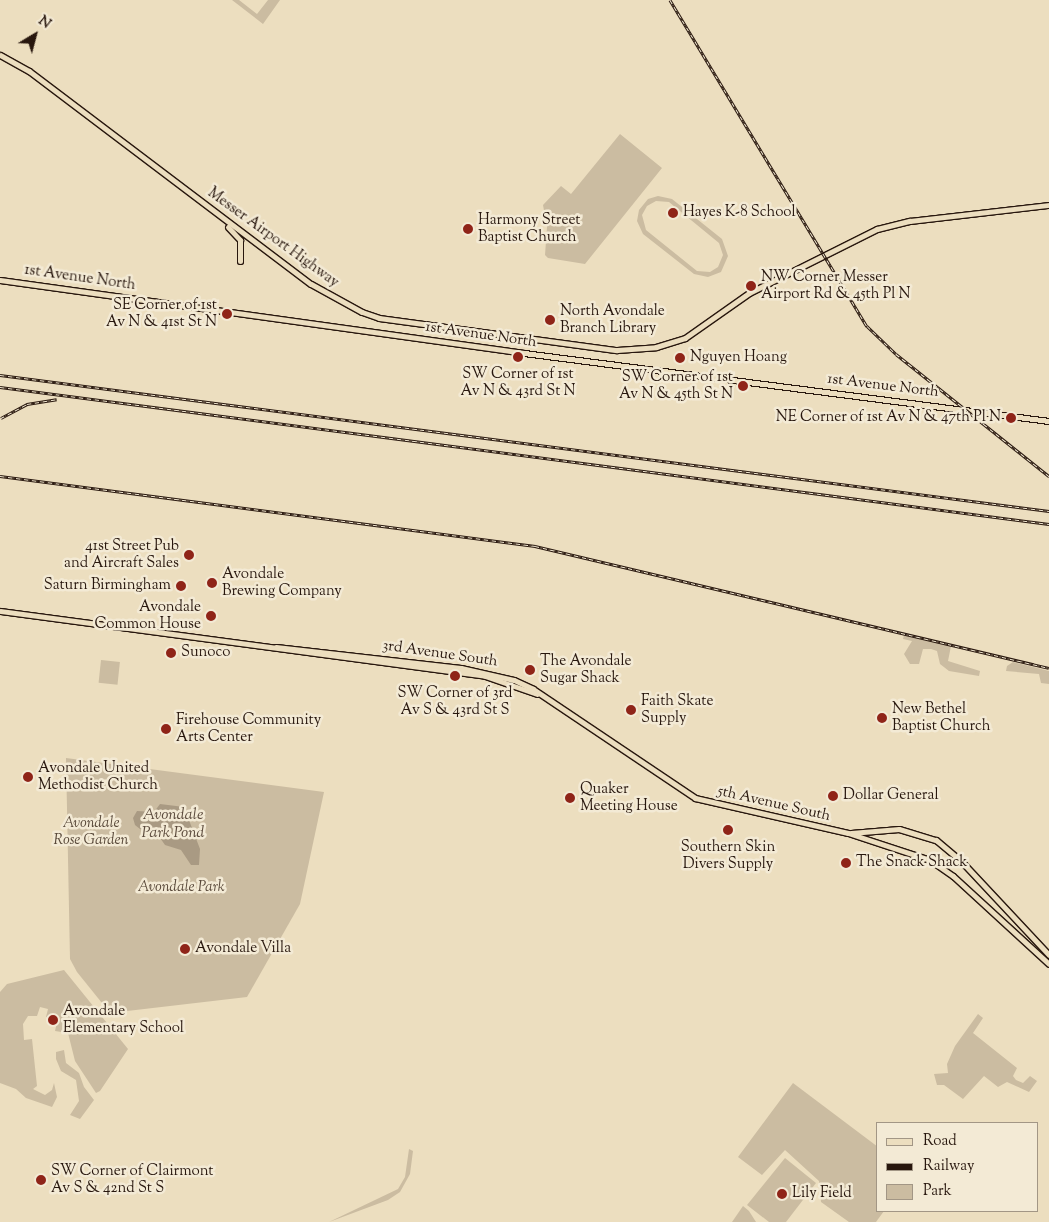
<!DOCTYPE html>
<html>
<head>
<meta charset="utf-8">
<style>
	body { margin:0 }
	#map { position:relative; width:1049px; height:1222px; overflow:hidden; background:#ecdebf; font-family:"Sorts Mill Goudy",serif }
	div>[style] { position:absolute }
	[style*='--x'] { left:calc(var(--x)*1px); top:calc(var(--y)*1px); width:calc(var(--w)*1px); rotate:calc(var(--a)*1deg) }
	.green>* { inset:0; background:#cbbca1; transform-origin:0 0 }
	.water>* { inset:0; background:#a99a83 }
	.roads { filter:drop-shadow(1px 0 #28170e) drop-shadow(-1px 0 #28170e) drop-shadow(0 1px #28170e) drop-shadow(0 -1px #28170e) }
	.major>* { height:5px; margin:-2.5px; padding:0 2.5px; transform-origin:2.5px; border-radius:2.5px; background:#ecdebf }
	.rail>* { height:3px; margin-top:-1.5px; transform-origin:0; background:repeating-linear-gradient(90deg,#f3ead5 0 4px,#28170e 0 8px); box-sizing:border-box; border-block:1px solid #28170e }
	.dots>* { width:14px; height:14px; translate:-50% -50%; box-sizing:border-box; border:2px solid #f3ead5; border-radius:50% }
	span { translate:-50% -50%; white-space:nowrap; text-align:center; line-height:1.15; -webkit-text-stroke:5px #f3ead5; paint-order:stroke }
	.poi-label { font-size:15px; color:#28170e }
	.left { translate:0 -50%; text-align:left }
	.right { translate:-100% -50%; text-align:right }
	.street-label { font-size:15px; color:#28170e }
	.park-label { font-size:15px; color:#59493a; font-style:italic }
	.water-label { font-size:16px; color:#5c4b3d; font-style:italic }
	.legend { position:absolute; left:876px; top:1122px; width:162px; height:90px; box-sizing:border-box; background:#f3ead5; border:1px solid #a29685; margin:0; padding:6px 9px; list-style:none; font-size:15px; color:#28170e }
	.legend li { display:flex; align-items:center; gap:10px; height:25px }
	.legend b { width:25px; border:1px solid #a29685 }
	.north { position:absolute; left:10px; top:10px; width:50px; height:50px; -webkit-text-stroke:4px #f3ead5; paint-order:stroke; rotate:37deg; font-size:14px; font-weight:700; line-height:20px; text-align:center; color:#28170e }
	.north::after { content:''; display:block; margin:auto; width:18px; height:22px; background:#28170e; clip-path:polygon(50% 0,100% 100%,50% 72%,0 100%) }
</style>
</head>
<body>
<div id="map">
	<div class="green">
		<div style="clip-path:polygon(232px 0,239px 0,257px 14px,268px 0,280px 0,263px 24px)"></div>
		<div style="clip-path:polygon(620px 134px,662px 168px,585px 264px,548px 258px,545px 255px,547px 227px,543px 205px,561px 186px,571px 194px)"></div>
		<div style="clip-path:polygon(evenodd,658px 196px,672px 199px,722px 239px,728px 256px,721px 272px,708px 277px,694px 274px,643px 234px,637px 221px,639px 210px,648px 199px,658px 196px,656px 201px,669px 202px,719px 243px,723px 255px,718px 267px,710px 272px,697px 271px,646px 230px,642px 215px,647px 206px,656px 201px)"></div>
		<div style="clip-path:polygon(904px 635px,951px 646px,948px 661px,980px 671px,979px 676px,949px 671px,940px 664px,937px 651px,931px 649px,923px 649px,919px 664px,910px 664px,904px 654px,912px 641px,903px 639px)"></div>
		<div style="left:101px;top:660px;width:19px;height:23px;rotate:6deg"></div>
		<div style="clip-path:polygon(1013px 662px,1049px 671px,1049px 684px,1041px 683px,1039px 674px,1006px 671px,1007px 666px)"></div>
		<div style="clip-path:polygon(66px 758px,324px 792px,300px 904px,247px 997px,110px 1013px,77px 972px,70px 959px)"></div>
		<div style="clip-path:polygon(64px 970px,128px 1049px,100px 1091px,96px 1093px,75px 1061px,68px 1033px,55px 1031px,57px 1022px,46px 1017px,48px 1009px,40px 1007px,37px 1016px,28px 1016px,23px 1024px,24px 1040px,32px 1039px,37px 1086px,33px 1089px,45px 1095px,52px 1090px,54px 1083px,57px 1097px,52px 1107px,26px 1098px,16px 1089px,0 1083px,0 992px,7px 984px)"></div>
		<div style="clip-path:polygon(978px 1014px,983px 1018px,973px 1033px,1017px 1068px,1013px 1076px,1016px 1080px,1023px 1083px,1030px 1076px,1037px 1081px,1029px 1092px,1007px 1082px,998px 1087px,984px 1076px,963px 1099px,944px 1085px,937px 1085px,934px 1074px,948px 1073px,947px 1064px,955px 1046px)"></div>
		<div style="clip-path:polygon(64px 1050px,66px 1063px,79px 1073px,84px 1087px,94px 1100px,80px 1119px,70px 1115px,79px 1101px,76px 1080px,61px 1071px,56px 1059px,56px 1052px)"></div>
		<div style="clip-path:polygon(793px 1083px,878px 1147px,878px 1211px,884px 1211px,876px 1222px,849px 1222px,821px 1202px,819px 1181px,785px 1150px,762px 1175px,738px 1157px)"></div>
		<div style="clip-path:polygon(409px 1149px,413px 1151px,410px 1174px,400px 1192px,388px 1200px,329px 1222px,398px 1189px,405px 1177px)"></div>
		<div style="clip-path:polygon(785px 1158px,816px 1183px,786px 1222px,769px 1222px,747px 1205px)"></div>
		<div style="clip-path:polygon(743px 1206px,749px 1211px,756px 1222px,732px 1222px)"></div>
	</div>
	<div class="water">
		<div style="clip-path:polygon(160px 804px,184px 807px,200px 849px,199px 865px,191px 865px,181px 850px,165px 845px,156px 832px,140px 829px,135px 825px,133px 818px,137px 811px,154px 812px)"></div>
	</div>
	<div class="roads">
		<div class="major">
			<div style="--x:0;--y:55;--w:33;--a:29"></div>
			<div style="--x:29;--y:71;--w:353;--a:37.1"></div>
			<div style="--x:311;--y:284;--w:58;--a:28.8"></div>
			<div style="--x:362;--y:312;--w:18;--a:19"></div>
			<div style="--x:379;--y:318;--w:240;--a:7.7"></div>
			<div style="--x:617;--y:350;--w:39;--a:-4"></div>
			<div style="--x:656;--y:347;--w:30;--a:-17"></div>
			<div style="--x:685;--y:338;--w:78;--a:-35.1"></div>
			<div style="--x:749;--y:293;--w:143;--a:-26.6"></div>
			<div style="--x:877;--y:229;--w:34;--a:-14"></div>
			<div style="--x:910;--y:221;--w:140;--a:-6.6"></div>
			<div style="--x:228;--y:227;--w:18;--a:47"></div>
			<div style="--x:240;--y:240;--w:21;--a:90"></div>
			<div style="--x:0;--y:280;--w:529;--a:7.93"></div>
			<div style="--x:524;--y:353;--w:529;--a:7.38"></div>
			<div style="--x:0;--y:611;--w:489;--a:7.6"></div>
			<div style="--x:485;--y:676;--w:55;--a:19.1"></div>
			<div style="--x:276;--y:647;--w:186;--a:6.5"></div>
			<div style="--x:461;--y:668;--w:54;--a:12.8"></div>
			<div style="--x:514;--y:680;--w:21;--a:25"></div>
			<div style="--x:533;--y:689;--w:195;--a:33.9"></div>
			<div style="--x:695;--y:798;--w:157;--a:12.9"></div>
			<div style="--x:848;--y:833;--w:86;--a:18.2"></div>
			<div style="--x:930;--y:860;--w:28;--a:35"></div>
			<div style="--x:953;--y:876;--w:130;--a:42.5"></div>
			<div style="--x:851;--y:833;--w:48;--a:-4.8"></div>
			<div style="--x:899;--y:829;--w:39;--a:17"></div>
			<div style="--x:936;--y:840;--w:34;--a:40"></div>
			<div style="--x:962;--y:862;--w:127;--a:46.9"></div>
		</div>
	</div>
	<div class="rail">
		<div style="--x:670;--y:0;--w:381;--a:58.9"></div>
		<div style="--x:867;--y:326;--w:40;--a:44"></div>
		<div style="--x:896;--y:354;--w:196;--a:38.6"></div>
		<div style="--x:0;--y:375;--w:1058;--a:7.39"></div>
		<div style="--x:0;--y:387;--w:1058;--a:7.44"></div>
		<div style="--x:1;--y:418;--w:30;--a:-28"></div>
		<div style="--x:27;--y:404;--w:30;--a:-9"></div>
		<div style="--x:0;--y:476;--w:540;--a:7.45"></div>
		<div style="--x:535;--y:546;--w:528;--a:13.35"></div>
	</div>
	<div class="dots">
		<div style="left:673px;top:213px;background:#8f2418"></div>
		<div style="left:468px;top:229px;background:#8f2418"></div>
		<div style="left:751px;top:286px;background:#8f2418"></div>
		<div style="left:227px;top:314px;background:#8f2418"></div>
		<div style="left:550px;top:320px;background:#8f2418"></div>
		<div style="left:518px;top:357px;background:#8f2418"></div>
		<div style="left:680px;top:358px;background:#8f2418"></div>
		<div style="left:743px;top:386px;background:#8f2418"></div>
		<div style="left:1011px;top:418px;background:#8f2418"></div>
		<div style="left:189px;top:555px;background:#8f2418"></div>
		<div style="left:212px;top:583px;background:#8f2418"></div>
		<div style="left:181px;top:586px;background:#8f2418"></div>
		<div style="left:211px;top:616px;background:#8f2418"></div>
		<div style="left:171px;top:653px;background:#8f2418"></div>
		<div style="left:530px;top:670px;background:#8f2418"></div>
		<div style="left:455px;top:676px;background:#8f2418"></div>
		<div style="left:631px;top:710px;background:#8f2418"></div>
		<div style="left:882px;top:718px;background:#8f2418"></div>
		<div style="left:166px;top:729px;background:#8f2418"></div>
		<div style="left:28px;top:777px;background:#8f2418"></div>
		<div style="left:833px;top:796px;background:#8f2418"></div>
		<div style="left:570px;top:798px;background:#8f2418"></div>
		<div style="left:728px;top:830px;background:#8f2418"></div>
		<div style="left:846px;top:863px;background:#8f2418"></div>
		<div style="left:185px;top:949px;background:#8f2418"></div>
		<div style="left:53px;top:1020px;background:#8f2418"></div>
		<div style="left:41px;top:1180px;background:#8f2418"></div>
		<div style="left:782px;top:1194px;background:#8f2418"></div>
	</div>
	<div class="poi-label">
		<span class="left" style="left:683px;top:213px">Hayes K-8 School</span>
		<span class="left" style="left:478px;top:229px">Harmony Street<br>Baptist Church</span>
		<span class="left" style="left:761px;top:286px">NW Corner Messer<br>Airport Rd &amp; 45th Pl N</span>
		<span class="right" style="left:217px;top:314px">SE Corner of 1st<br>Av N &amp; 41st St N</span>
		<span class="left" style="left:560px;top:320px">North Avondale<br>Branch Library</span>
		<span class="left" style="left:690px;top:358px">Nguyen Hoang</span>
		<span style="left:518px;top:383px">SW Corner of 1st<br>Av N &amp; 43rd St N</span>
		<span class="right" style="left:733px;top:386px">SW Corner of 1st<br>Av N &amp; 45th St N</span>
		<span class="right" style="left:1001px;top:418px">NE Corner of 1st Av N &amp; 47th Pl N</span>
		<span class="right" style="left:179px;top:555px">41st Street Pub<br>and Aircraft Sales</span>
		<span class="left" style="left:222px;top:583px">Avondale<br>Brewing Company</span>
		<span class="right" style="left:171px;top:586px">Saturn Birmingham</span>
		<span class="right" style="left:201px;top:616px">Avondale<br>Common House</span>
		<span class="left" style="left:181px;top:653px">Sunoco</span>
		<span class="left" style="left:540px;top:670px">The Avondale<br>Sugar Shack</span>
		<span style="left:455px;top:702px">SW Corner of 3rd<br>Av S &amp; 43rd St S</span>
		<span class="left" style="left:641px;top:710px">Faith Skate<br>Supply</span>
		<span class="left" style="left:892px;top:718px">New Bethel<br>Baptist Church</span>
		<span class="left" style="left:176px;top:729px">Firehouse Community<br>Arts Center</span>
		<span class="left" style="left:38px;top:777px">Avondale United<br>Methodist Church</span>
		<span class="left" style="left:580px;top:798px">Quaker<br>Meeting House</span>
		<span class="left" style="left:843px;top:796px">Dollar General</span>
		<span style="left:728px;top:856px">Southern Skin<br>Divers Supply</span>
		<span class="left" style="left:856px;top:863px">The Snack Shack</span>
		<span class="left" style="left:195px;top:949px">Avondale Villa</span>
		<span class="left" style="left:63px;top:1020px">Avondale<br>Elementary School</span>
		<span class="left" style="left:51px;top:1180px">SW Corner of Clairmont<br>Av S &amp; 42nd St S</span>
		<span class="left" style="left:792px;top:1194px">Lily Field</span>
	</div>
	<div class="street-label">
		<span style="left:273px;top:238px;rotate:36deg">Messer Airport Highway</span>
		<span style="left:80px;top:278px;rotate:8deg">1st Avenue North</span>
		<span style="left:481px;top:335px;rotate:8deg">1st Avenue North</span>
		<span style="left:883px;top:386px;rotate:7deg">1st Avenue North</span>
		<span style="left:440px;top:654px;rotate:8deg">3rd Avenue South</span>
		<span style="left:774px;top:804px;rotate:13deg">5th Avenue South</span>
	</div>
	<div class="park-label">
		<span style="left:91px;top:832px">Avondale<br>Rose Garden</span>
		<span style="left:181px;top:888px">Avondale Park</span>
	</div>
	<div class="water-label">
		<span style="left:173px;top:825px">Avondale<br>Park Pond</span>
	</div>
	<ul class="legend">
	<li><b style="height:6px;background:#ecdebf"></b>Road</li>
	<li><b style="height:6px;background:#28170e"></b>Railway</li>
	<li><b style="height:14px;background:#cbbca1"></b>Park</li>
	</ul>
	<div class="north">N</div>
</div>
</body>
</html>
